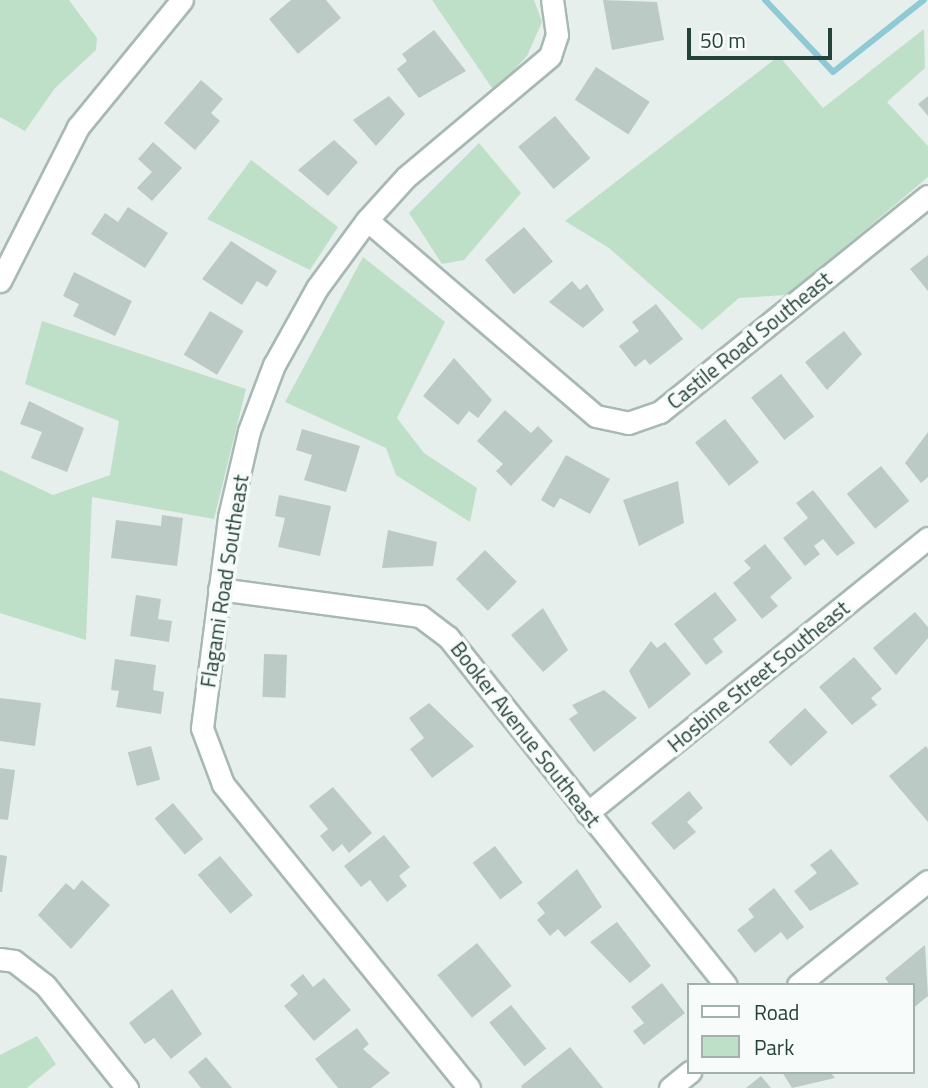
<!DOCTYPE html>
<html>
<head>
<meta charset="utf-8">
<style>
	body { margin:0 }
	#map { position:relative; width:928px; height:1088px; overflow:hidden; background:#e6efeb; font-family:"Titillium Web",sans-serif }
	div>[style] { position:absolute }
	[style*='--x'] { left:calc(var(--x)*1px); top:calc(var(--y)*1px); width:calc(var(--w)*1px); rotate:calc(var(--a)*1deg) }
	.green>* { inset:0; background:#bfe0c8 }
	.stream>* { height:6px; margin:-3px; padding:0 3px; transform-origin:3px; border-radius:3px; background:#8ec9d4 }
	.building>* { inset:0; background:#bbcac4; transform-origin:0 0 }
	.roads { filter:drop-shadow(2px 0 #a8b8b2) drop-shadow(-2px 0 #a8b8b2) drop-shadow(0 2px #a8b8b2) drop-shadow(0 -2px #a8b8b2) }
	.minor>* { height:21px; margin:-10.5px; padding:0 10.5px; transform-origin:10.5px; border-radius:10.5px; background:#fff }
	span { translate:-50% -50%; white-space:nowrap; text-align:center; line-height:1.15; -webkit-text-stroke:7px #f7fbf9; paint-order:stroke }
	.street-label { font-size:21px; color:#24423a }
	.legend { position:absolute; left:687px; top:983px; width:228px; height:91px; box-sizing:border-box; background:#f7fbf9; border:2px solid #a3b1ad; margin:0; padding:9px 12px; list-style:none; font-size:21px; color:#24423a }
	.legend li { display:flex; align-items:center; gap:14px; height:35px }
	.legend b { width:35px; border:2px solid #a3b1ad }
	.scale { position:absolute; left:687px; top:28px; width:145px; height:32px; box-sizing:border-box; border:4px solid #24423a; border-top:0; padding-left:9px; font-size:21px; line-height:24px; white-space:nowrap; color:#24423a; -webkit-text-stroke:5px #f7fbf9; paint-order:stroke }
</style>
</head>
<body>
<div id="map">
	<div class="green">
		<div style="clip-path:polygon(0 0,69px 0,97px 38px,96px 50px,55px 88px,25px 131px,0 117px)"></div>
		<div style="clip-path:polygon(432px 0,534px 0,542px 22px,527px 56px,494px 91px)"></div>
		<div style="clip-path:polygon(924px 29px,925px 68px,887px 102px,928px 146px,928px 177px,788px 295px,739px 298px,702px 330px,609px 248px,565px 221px,779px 56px,823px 108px)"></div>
		<div style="clip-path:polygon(479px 143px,521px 193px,464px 260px,442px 264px,409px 213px)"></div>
		<div style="clip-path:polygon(251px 160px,338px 227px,310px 270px,207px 219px)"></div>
		<div style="clip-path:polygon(363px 257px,445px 322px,397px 418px,424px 453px,477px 488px,470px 522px,396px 475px,386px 448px,285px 402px)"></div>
		<div style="clip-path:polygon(42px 321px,246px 389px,214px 519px,92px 497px,86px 640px,0 613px,0 470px,53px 495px,110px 475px,119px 421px,25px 384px)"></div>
		<div style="clip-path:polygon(37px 1036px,56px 1064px,27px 1088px,0 1088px,0 1055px)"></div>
	</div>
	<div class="stream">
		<div style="--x:765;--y:0;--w:99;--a:46.6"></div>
		<div style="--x:833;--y:72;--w:116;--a:-38.4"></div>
	</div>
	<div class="building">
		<div style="clip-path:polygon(291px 0,326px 0,341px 18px,298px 54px,269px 19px)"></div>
		<div style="clip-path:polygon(603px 0,657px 2px,664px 40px,612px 50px)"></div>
		<div style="clip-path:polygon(434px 30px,466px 71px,419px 98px,397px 69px,407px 61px,402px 54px)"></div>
		<div style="left:596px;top:67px;width:64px;height:39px;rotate:33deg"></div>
		<div style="clip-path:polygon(201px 80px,223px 99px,211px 113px,220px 121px,195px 150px,164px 123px)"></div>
		<div style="clip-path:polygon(389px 96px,405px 114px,376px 146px,353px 120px)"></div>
		<div style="clip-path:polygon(928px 96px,928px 116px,918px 104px)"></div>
		<div style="left:555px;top:116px;width:55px;height:48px;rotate:50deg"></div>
		<div style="clip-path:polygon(334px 140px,358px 162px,328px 196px,298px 170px)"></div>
		<div style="clip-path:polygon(153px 142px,182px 168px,152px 201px,137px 188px,152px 172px,138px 159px)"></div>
		<div style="clip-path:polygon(128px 207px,168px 233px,145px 268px,91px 234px,105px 213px,118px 222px)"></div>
		<div style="left:524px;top:227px;width:45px;height:51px;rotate:50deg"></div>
		<div style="clip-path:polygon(231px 241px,277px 271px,267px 287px,257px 281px,242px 305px,202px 279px)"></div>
		<div style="clip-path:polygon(928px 255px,928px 291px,910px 269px)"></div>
		<div style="clip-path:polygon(74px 272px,132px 301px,115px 336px,73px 316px,79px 304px,63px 296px)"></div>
		<div style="clip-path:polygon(572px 281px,580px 290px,587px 284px,604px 310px,583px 328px,549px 302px)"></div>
		<div style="clip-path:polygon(656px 304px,683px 339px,650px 365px,645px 359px,635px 367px,619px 346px,639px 331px,632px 322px)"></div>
		<div style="left:210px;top:311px;width:39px;height:51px;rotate:31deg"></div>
		<div style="clip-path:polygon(844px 331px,862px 354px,827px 390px,805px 362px)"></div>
		<div style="clip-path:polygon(454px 358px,492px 400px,478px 418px,469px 411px,458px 425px,423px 396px)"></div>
		<div style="left:781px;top:374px;width:54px;height:38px;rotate:52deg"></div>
		<div style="clip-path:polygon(29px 401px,84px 428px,67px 472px,31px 458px,42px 432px,20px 424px)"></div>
		<div style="clip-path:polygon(505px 410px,531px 433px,538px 426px,553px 441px,511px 486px,496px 471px,503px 464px,477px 441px)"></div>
		<div style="left:725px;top:419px;width:55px;height:38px;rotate:52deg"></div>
		<div style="clip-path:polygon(302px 429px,360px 446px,346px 492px,304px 480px,312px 455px,296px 450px)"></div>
		<div style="clip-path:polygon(928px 432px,928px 477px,921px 483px,905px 463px)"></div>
		<div style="clip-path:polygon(566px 455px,610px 479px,590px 514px,560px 498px,554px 508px,541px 500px)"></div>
		<div style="left:881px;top:466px;width:45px;height:44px;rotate:51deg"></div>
		<div style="clip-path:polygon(678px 481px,684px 523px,639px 546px,623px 500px)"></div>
		<div style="clip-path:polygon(813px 490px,855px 543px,837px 556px,823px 539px,814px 546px,820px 554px,805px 566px,783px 538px,808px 518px,796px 503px)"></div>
		<div style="clip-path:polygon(279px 495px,331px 506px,320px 556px,278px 547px,285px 518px,275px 516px)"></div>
		<div style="clip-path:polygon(162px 515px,183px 518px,177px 566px,111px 558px,116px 520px,161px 526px)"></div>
		<div style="clip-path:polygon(388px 530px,437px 542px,433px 566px,382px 568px)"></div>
		<div style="clip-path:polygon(765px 544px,792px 578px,770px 597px,778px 606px,762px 619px,733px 583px,751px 568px,744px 561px)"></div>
		<div style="left:485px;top:550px;width:45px;height:41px;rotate:45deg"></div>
		<div style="clip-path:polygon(715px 592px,737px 620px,713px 639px,723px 652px,706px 665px,674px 624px)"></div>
		<div style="clip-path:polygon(136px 595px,161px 599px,158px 619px,172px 621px,169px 642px,130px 636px)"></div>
		<div style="clip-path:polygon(543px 608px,568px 650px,543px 672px,511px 635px)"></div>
		<div style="clip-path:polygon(915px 612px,928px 627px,928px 638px,896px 675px,873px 648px)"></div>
		<div style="clip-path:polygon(651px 641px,657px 648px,665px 642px,691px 674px,649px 709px,629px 671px)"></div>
		<div style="left:264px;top:654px;width:23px;height:43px;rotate:2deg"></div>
		<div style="clip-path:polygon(854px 657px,882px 689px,871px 698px,877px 705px,852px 725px,819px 687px)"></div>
		<div style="clip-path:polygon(115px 659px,156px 665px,153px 690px,164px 692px,161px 714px,116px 707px,119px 691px,111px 690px)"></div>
		<div style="clip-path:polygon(604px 690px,637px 718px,594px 752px,569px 719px,578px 713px,572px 705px)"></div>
		<div style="clip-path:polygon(0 698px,41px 703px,35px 746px,0 741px)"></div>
		<div style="clip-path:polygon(429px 703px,474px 746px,432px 778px,410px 749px,424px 738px,409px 718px)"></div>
		<div style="left:805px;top:708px;width:33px;height:50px;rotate:47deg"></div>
		<div style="left:151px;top:746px;width:35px;height:24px;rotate:75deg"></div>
		<div style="clip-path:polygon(926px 746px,928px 749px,928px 822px,889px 776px)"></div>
		<div style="clip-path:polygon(0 768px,15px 770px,8px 820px,0 819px)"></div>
		<div style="clip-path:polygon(333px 787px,372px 833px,349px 853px,342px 844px,333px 852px,320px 836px,328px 829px,309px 806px)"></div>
		<div style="clip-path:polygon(689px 791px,703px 808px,687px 822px,696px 832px,674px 850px,651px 823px)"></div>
		<div style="left:173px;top:803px;width:47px;height:24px;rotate:50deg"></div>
		<div style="clip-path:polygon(384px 835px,410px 867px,399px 876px,407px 886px,387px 902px,370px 880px,361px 887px,344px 866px)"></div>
		<div style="left:495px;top:846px;width:46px;height:28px;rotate:53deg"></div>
		<div style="clip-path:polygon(831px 849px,859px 884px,810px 911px,794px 891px,817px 873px,810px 865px)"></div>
		<div style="clip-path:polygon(0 855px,7px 856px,2px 892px,0 892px)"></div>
		<div style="left:220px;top:856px;width:51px;height:29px;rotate:50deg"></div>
		<div style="clip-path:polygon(577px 869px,602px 907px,565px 937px,558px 929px,550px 936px,537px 920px,545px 913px,537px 903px)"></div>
		<div style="clip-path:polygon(82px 880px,110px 905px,71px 949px,38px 915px,66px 883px,74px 890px)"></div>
		<div style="clip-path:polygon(774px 888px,804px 927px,787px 940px,781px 932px,755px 953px,737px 930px,754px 917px,748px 909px)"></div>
		<div style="clip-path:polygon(617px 922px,651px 966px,630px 983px,590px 942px)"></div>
		<div style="left:477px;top:943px;width:55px;height:51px;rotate:51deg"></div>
		<div style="clip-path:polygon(925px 945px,928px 996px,912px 1009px,912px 985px,890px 985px,885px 978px)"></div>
		<div style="clip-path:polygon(303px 974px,313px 987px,324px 978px,351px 1010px,314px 1041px,284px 1006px,298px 994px,290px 985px)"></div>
		<div style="clip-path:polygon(662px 983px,685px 1013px,644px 1045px,633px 1031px,644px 1023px,631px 1007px)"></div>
		<div style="clip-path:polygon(172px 989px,202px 1034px,171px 1059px,154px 1038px,145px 1044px,129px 1023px)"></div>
		<div style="left:511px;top:1005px;width:56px;height:28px;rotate:51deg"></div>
		<div style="clip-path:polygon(357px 1028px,369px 1044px,363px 1049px,390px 1073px,371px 1088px,338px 1088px,315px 1059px)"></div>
		<div style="clip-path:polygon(570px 1047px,603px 1088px,522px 1088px,521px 1086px)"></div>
		<div style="clip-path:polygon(206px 1057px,232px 1088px,201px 1088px,188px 1072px)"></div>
		<div style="clip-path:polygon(782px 1072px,830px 1072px,835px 1078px,792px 1088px)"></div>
		<div style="clip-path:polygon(761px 1076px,771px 1088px,746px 1088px)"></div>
	</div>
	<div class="roads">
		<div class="minor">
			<div style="--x:367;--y:220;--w:301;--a:40.6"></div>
			<div style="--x:596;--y:416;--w:33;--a:12"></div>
			<div style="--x:628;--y:423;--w:34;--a:-19"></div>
			<div style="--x:660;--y:412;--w:344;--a:-38.9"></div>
			<div style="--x:0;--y:281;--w:173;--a:-63.1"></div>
			<div style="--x:78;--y:127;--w:164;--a:-50.7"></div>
			<div style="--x:219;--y:589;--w:203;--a:7.7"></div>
			<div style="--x:420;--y:616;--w:35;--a:37"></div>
			<div style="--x:448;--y:637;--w:445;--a:51.4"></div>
			<div style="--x:587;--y:813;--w:438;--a:-38.9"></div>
			<div style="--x:0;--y:959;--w:14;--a:8"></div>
			<div style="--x:14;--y:961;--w:39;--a:38"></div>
			<div style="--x:45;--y:985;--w:132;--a:51.5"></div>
			<div style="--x:798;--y:985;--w:166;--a:-38.7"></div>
			<div style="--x:469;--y:1088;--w:391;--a:-129"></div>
			<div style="--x:223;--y:784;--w:60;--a:-110.6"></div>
			<div style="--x:202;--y:728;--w:213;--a:-82.7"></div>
			<div style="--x:229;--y:517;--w:88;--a:-76.9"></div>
			<div style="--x:249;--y:431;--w:71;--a:-69.3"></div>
			<div style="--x:274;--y:365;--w:88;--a:-60.8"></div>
			<div style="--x:317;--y:288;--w:84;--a:-53.7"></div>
			<div style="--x:367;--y:220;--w:58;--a:-47.8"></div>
			<div style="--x:406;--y:177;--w:188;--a:-40"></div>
			<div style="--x:550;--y:56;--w:22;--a:-72"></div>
			<div style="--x:557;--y:35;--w:35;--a:-98"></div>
			<div style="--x:670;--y:1088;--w:26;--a:-39"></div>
		</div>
	</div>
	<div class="street-label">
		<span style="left:749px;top:340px;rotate:-39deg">Castile Road Southeast</span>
		<span style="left:224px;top:581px;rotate:-81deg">Flagami Road Southeast</span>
		<span style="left:758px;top:676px;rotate:-39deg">Hosbine Street Southeast</span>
		<span style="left:526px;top:734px;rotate:52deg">Booker Avenue Southeast</span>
	</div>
	<ul class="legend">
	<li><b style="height:9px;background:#fff"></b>Road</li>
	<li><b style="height:19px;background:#bfe0c8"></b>Park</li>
	</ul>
	<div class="scale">50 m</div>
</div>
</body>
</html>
